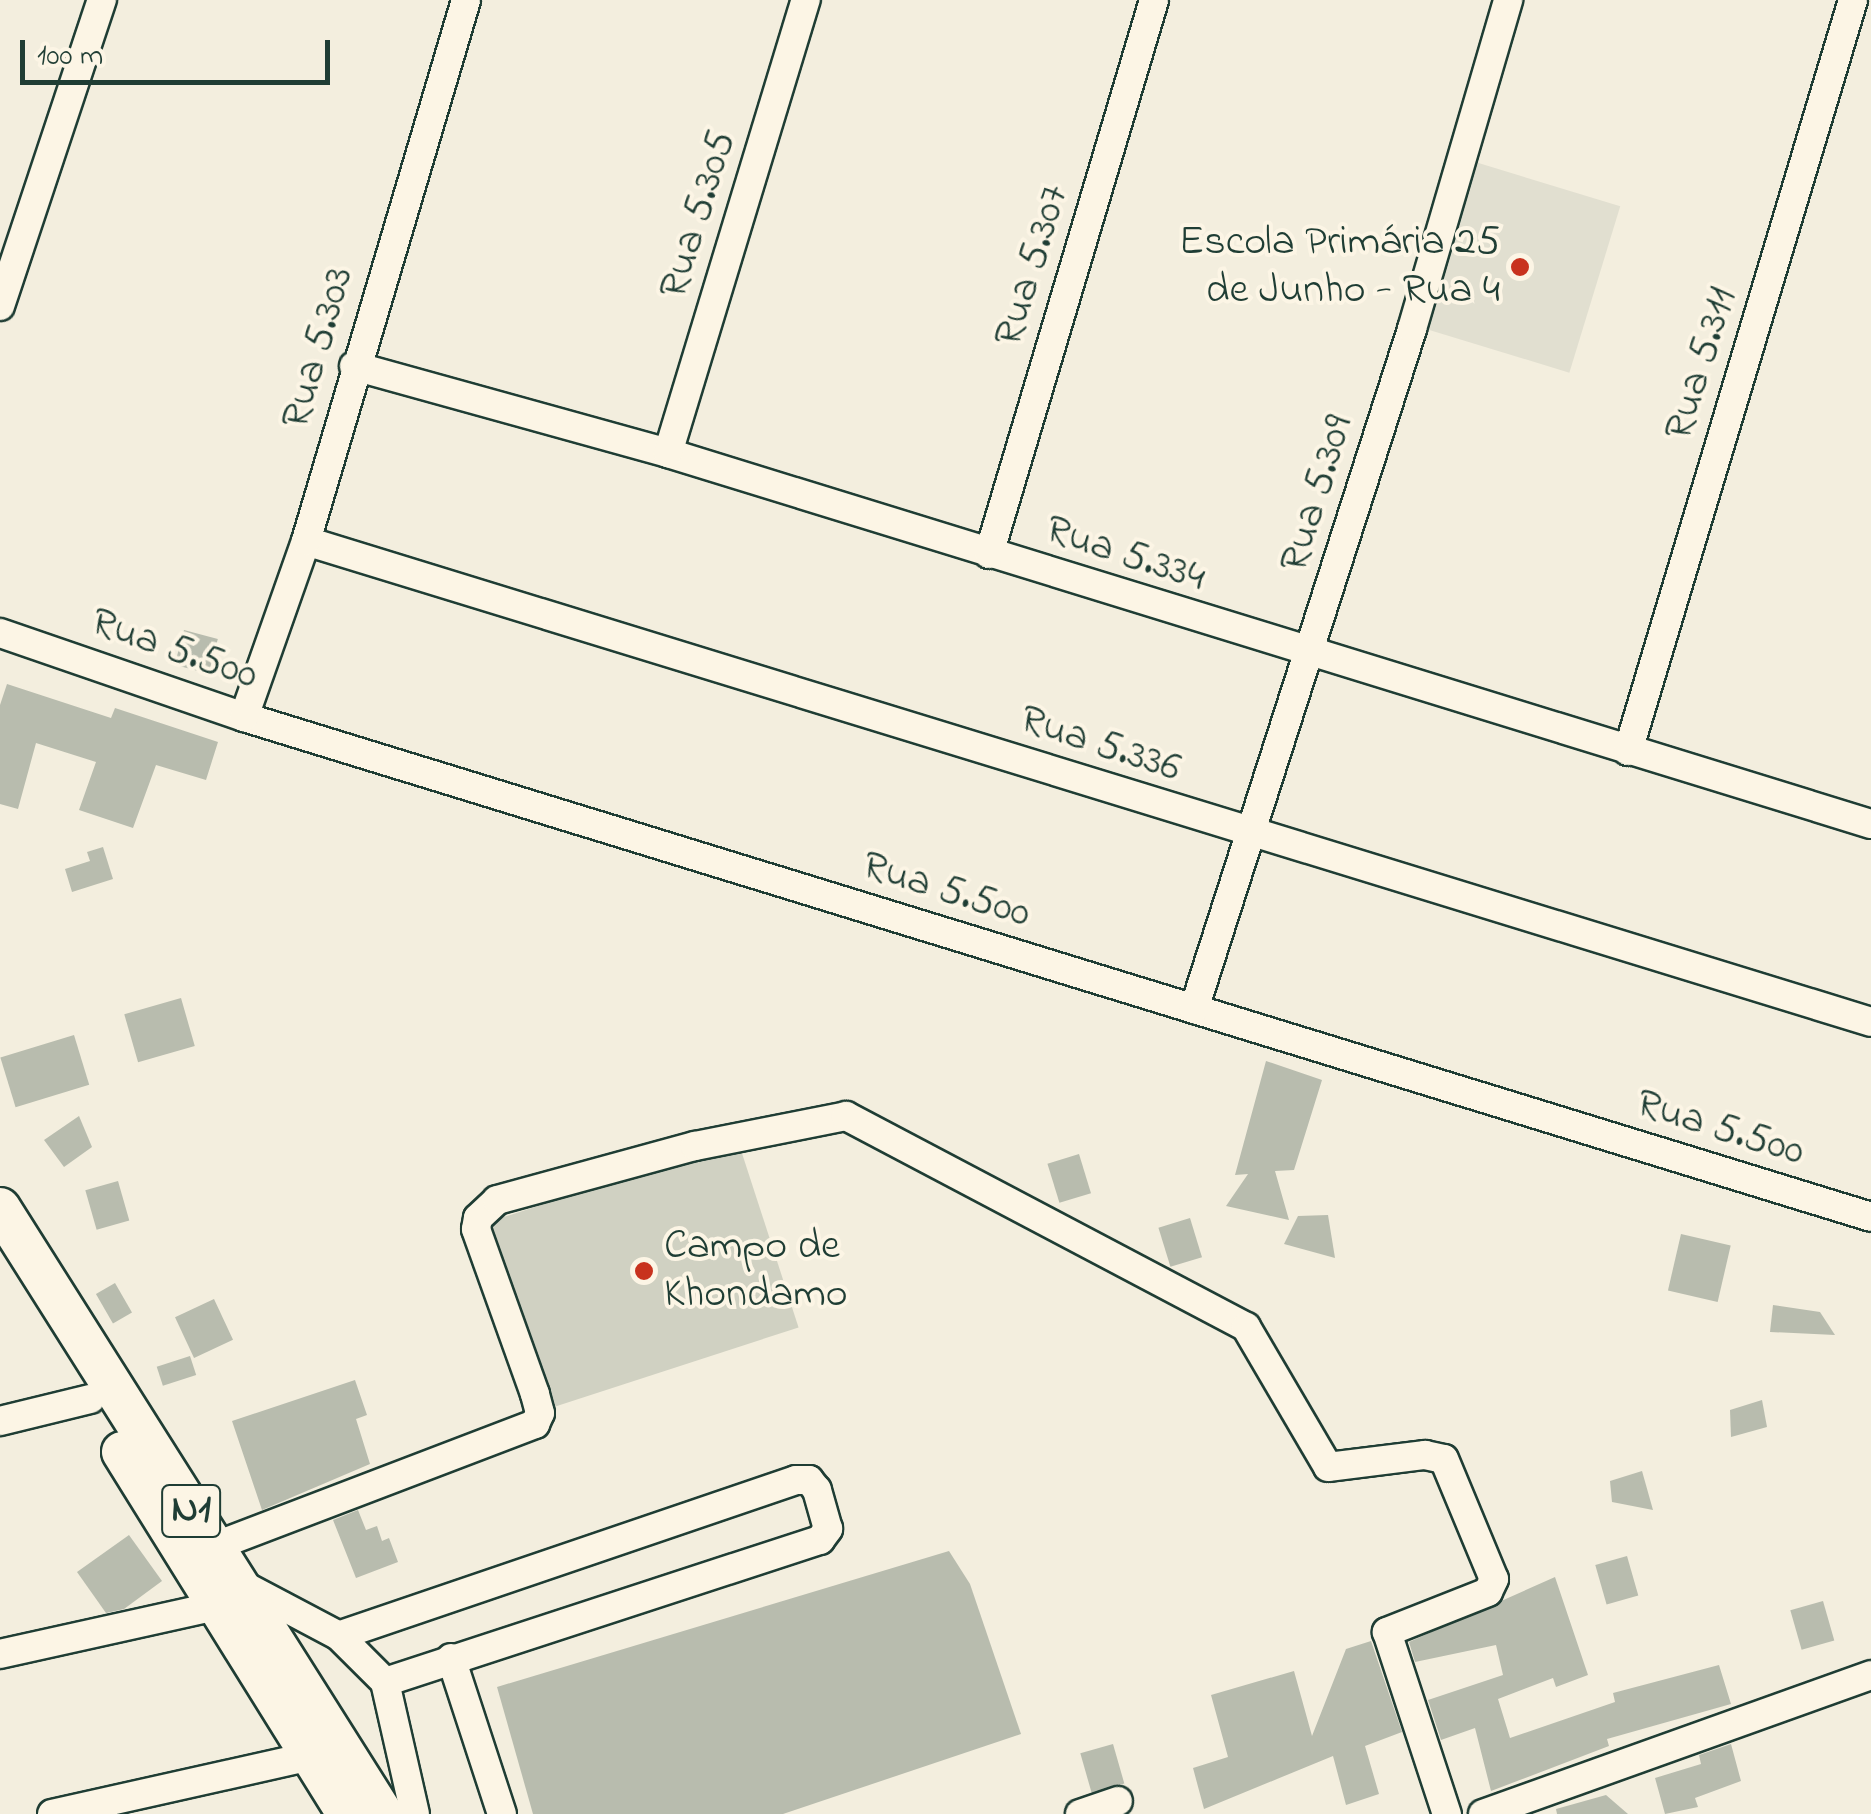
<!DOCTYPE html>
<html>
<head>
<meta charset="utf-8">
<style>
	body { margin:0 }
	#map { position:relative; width:1871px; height:1814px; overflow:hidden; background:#f3eede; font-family:"Indie Flower",sans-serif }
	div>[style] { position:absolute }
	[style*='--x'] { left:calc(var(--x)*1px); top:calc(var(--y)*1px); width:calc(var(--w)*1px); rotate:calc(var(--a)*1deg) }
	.built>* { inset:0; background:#e1dfd0; transform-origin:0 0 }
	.green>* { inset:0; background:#d0d1c2; transform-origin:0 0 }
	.building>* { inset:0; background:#b8bcae; transform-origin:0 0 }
	.roads { filter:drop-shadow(2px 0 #1f3d34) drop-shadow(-2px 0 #1f3d34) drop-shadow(0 2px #1f3d34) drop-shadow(0 -2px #1f3d34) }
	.minor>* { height:28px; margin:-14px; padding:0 14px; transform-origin:14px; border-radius:14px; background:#fcf5e5 }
	.highway>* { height:40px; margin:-20px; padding:0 20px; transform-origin:20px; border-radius:20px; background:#fcf5e5 }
	.dots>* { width:28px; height:28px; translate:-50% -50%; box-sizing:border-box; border:5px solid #fcf5e5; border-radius:50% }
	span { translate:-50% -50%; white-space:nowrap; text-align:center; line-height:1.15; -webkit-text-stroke:8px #fcf5e5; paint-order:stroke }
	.shield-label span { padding:2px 8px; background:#fcf5e5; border:2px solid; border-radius:8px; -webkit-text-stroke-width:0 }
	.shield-label { font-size:40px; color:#1f3d34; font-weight:700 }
	.street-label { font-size:42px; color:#1f3d34 }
	.poi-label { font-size:42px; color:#1f3d34 }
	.right { translate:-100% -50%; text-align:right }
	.left { translate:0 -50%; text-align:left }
	.scale { position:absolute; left:20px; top:40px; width:310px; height:45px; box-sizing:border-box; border:5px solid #1f3d34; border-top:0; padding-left:12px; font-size:30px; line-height:35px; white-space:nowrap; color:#1f3d34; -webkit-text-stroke:8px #fcf5e5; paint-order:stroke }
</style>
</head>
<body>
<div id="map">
	<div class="built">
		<div style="left:1472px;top:161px;width:155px;height:174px;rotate:17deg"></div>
	</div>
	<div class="green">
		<div style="left:738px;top:1141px;width:196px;height:263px;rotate:72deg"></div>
	</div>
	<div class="building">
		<div style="left:184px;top:630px;width:35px;height:36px;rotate:15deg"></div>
		<div style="clip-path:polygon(7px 684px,111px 718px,115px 708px,218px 742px,206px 780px,156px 765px,133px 828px,79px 810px,96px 762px,36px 743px,18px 809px,0 804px,0 705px)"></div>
		<div style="clip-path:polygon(103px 847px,113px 879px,72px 892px,65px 869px,90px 861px,87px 852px)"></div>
		<div style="left:181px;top:998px;width:50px;height:59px;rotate:74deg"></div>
		<div style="left:74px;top:1035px;width:52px;height:77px;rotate:73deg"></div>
		<div style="clip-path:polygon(1266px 1061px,1322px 1080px,1294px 1170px,1275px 1171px,1289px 1220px,1226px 1206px,1248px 1174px,1235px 1175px)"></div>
		<div style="clip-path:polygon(79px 1116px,92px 1147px,64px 1167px,44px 1140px)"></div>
		<div style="left:1079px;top:1154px;width:41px;height:33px;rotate:73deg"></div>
		<div style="left:118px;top:1181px;width:41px;height:34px;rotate:74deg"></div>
		<div style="clip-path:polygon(1328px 1215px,1335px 1258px,1284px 1244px,1298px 1216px)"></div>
		<div style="left:1190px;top:1218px;width:41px;height:33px;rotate:73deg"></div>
		<div style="left:1681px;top:1234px;width:51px;height:58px;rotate:13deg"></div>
		<div style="left:115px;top:1283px;width:34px;height:22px;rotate:60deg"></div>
		<div style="left:214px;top:1299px;width:45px;height:43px;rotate:65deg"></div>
		<div style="clip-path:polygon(1773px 1305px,1820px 1312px,1835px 1335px,1770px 1332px)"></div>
		<div style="left:190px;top:1356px;width:20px;height:35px;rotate:72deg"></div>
		<div style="clip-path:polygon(355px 1380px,367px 1415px,356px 1419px,370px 1464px,262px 1510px,232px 1421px)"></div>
		<div style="clip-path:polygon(1762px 1400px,1767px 1427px,1731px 1437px,1730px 1410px)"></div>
		<div style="clip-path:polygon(1642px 1471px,1653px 1510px,1612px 1502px,1610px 1481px)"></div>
		<div style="clip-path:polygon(358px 1510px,366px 1530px,377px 1526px,382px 1541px,389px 1538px,398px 1562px,356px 1578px,333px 1520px)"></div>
		<div style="clip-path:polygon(129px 1535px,162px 1581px,124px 1609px,106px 1613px,77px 1572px)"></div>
		<div style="clip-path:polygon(949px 1551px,970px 1584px,1021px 1734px,783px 1814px,533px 1814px,497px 1687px)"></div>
		<div style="left:1627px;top:1556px;width:41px;height:33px;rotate:74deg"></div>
		<div style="clip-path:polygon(1555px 1577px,1588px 1675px,1556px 1687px,1553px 1678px,1498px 1699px,1510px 1738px,1615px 1702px,1613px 1693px,1719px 1665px,1731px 1704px,1607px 1739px,1609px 1746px,1491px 1791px,1475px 1728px,1441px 1740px,1428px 1700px,1503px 1675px,1496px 1645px,1415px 1662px,1409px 1642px)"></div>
		<div style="left:1823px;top:1601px;width:41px;height:34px;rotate:74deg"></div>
		<div style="clip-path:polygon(1371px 1641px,1402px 1732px,1365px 1746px,1379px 1794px,1346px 1805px,1333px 1756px,1204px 1809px,1193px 1768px,1228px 1757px,1211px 1695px,1294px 1671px,1312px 1736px,1346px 1649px)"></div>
		<div style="left:1113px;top:1744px;width:41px;height:34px;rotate:74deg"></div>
		<div style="clip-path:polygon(1731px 1744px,1741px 1781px,1695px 1798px,1698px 1807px,1665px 1814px,1655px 1778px,1701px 1764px,1699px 1755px)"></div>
		<div style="clip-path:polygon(1606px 1795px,1628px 1814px,1557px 1814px,1556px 1809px)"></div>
	</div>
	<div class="roads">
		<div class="minor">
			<div style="--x:0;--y:306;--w:323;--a:-71.6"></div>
			<div style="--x:354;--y:366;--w:326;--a:15.5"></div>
			<div style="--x:668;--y:453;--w:1259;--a:17.14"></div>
			<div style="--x:668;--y:453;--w:474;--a:-73.1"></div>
			<div style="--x:306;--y:541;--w:1637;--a:17.08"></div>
			<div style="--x:989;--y:554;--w:578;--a:-73.41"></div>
			<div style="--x:0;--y:633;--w:258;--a:19"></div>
			<div style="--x:244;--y:717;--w:1702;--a:17.08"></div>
			<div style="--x:244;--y:717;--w:187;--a:-70.6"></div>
			<div style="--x:306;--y:541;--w:564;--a:-73.52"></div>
			<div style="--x:1628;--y:751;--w:784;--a:-73.32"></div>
			<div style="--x:1194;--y:1009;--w:714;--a:-72.22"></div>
			<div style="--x:1412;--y:329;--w:343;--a:-73.7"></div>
			<div style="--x:0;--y:1421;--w:93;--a:-13.7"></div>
			<div style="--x:213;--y:1547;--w:345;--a:-20.9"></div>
			<div style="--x:535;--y:1424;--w:12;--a:-66"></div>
			<div style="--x:540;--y:1413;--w:20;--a:-105"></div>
			<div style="--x:535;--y:1394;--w:175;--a:-109.7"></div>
			<div style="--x:476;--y:1229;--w:11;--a:-80"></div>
			<div style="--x:478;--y:1218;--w:26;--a:-43"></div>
			<div style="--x:497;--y:1200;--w:205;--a:-15.3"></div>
			<div style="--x:695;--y:1146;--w:154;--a:-11.2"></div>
			<div style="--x:846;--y:1116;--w:452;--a:27.8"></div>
			<div style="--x:1246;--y:1327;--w:162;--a:59.6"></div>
			<div style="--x:1328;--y:1467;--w:98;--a:-7.1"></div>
			<div style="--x:1425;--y:1455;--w:19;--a:12"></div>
			<div style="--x:1444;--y:1459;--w:130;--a:67.4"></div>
			<div style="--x:1494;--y:1579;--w:14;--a:115"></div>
			<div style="--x:1488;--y:1592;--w:109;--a:158.4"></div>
			<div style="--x:1387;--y:1632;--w:192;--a:71.8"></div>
			<div style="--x:239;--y:1583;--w:113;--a:27.9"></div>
			<div style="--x:339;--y:1636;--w:65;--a:45"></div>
			<div style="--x:385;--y:1682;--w:458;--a:-18.1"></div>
			<div style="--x:820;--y:1540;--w:14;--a:-54"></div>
			<div style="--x:828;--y:1529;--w:41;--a:-105.8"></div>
			<div style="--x:817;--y:1490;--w:13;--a:-129"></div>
			<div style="--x:809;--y:1480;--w:13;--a:180"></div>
			<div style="--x:796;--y:1480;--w:483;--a:161.2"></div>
			<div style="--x:0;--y:1654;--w:221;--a:-12.5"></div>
			<div style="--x:451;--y:1658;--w:164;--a:71.9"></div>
			<div style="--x:385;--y:1682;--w:135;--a:77.2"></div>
			<div style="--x:52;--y:1814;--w:265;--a:-12.6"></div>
			<div style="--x:1080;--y:1814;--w:40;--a:-18.9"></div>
			<div style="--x:1483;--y:1814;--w:412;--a:-19.7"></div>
		</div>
		<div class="highway">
			<div style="--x:0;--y:1208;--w:717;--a:57.71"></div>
			<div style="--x:122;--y:1452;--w:426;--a:58.1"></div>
		</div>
	</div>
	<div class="dots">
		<div style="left:1520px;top:267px;background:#c8321e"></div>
		<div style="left:644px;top:1271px;background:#c8321e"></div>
	</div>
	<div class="shield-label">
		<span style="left:191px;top:1511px">N1</span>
	</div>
	<div class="street-label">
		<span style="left:699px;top:215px;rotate:-73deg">Rua 5.305</span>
		<span style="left:1033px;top:266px;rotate:-73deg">Rua 5.307</span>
		<span style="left:319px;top:348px;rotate:-74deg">Rua 5.303</span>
		<span style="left:1702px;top:364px;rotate:-73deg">Rua 5.311</span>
		<span style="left:1318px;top:494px;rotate:-73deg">Rua 5.309</span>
		<span style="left:1125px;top:555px;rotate:18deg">Rua 5.334</span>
		<span style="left:174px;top:650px;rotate:19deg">Rua 5.500</span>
		<span style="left:1100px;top:745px;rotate:18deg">Rua 5.336</span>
		<span style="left:946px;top:891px;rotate:17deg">Rua 5.500</span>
		<span style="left:1720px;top:1129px;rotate:17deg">Rua 5.500</span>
	</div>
	<div class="poi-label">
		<span class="right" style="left:1500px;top:267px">Escola Primária 25<br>de Junho - Rua 4</span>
		<span class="left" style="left:664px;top:1271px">Campo de<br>Khondamo</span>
	</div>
	<div class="scale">100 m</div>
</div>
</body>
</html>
